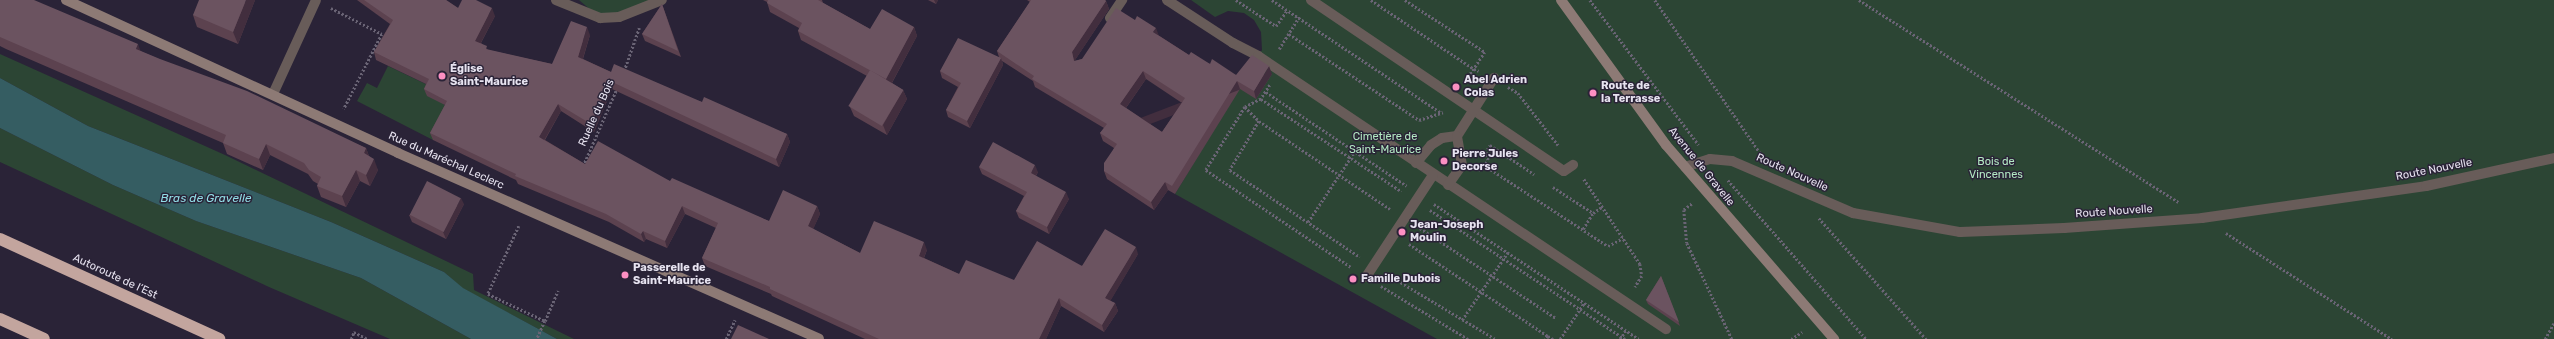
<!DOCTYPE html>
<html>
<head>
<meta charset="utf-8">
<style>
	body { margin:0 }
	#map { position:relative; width:2554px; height:339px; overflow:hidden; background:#2a2337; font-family:Rubik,sans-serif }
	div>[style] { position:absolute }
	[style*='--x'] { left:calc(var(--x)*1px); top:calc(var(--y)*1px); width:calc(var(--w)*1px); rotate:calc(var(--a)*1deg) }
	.green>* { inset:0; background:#2c4534 }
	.water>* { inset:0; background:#355d62 }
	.path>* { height:2.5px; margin-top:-1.25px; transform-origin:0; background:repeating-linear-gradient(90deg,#6a6475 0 2px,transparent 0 4px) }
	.lane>* { height:10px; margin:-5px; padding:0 5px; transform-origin:5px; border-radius:5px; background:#685c59 }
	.street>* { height:10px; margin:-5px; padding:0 5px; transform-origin:5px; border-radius:5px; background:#685c59 }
	.secondary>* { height:10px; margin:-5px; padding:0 5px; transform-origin:5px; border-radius:5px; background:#8d7a75 }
	.highway>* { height:12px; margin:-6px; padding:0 6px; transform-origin:6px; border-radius:6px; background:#c3a59e }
	.wall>* { inset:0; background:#5c424f }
	.shaded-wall>* { inset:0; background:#422e3e; transform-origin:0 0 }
	.building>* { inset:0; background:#6b5360; transform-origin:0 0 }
	.dots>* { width:11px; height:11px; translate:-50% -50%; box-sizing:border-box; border:2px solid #2a2337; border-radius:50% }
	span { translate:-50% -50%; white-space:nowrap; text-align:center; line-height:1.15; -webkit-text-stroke:3px #2a2337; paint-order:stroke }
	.poi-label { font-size:11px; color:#e7e3f0; font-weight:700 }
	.left { translate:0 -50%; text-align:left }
	.street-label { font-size:11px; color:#e7e3f0 }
	.park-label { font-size:11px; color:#b3e9c3 }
	.water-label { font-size:12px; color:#91dde6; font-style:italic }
</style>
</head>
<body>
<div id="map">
	<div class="green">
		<div style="clip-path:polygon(579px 0,662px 0,600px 18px)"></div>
		<div style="clip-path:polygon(1191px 0,2554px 0,2554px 339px,1437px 339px,1175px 194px,1262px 50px,1261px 32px,1254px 20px,1244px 13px,1228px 11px,1215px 17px)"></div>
		<div style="clip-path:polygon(0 54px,225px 155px,473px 274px,474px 290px,574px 339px,557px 339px,462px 288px,444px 272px,331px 222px,88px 126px,0 78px)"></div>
		<div style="clip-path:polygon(388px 66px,432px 87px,444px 104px,448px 112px,433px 140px,357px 101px,367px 83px,377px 88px)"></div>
		<div style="clip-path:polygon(0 128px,113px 185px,196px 221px,361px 278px,471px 339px,390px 339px,269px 287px,0 162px)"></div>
	</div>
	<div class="water">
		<div style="clip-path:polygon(0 78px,88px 126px,331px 222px,444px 272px,463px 288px,557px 339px,471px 339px,361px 278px,196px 221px,113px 185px,0 128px)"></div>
	</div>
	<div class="path">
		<div style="--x:1236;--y:0;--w:48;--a:33"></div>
		<div style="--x:1276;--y:26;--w:19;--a:-55"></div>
		<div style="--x:1272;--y:0;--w:202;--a:33.7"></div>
		<div style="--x:1371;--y:0;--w:124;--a:33.8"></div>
		<div style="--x:1474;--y:69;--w:17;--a:126"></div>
		<div style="--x:1405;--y:0;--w:95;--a:33"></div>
		<div style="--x:1485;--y:52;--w:20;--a:123"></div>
		<div style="--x:1474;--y:69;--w:5;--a:22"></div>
		<div style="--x:1590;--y:0;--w:181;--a:53.1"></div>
		<div style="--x:1655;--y:0;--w:187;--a:55.5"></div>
		<div style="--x:1859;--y:0;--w:378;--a:32.3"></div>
		<div style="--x:331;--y:8;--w:57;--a:27"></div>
		<div style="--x:382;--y:34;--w:84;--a:116.9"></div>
		<div style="--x:1289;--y:34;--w:156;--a:33.5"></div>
		<div style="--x:1419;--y:120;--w:25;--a:-18"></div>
		<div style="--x:1279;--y:49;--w:38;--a:-58"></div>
		<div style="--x:624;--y:71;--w:46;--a:-70.8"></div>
		<div style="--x:1270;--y:85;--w:17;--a:123"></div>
		<div style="--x:1261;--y:99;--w:18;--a:153"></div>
		<div style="--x:1245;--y:107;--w:74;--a:121.8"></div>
		<div style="--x:1206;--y:170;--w:174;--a:33.8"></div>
		<div style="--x:1508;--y:87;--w:12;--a:31"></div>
		<div style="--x:1518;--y:93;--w:66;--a:52.4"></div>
		<div style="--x:1266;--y:92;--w:169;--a:33.7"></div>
		<div style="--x:1261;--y:99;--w:168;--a:33.3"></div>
		<div style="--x:1245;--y:107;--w:20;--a:45"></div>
		<div style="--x:1259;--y:121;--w:158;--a:33.9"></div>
		<div style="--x:1259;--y:121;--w:57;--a:120.6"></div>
		<div style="--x:1230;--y:170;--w:156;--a:33.8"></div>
		<div style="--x:1484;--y:165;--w:148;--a:33.2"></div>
		<div style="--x:1608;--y:246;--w:17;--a:-28"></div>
		<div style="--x:583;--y:166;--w:85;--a:-66.4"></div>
		<div style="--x:1479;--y:169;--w:2;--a:27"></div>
		<div style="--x:1481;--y:170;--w:12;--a:-55"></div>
		<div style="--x:1488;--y:160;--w:8;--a:-113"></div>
		<div style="--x:1485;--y:153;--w:9;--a:-58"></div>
		<div style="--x:1490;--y:145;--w:53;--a:33.4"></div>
		<div style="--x:1584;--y:179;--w:102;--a:56.6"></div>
		<div style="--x:1640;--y:264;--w:12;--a:81"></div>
		<div style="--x:1642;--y:276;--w:13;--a:122"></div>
		<div style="--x:1728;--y:180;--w:211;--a:49"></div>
		<div style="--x:1553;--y:187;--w:48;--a:33"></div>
		<div style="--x:1593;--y:213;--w:12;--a:-35"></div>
		<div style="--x:1434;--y:204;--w:245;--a:33.4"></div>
		<div style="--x:1692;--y:204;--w:10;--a:143"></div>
		<div style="--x:1684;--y:210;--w:33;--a:85"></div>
		<div style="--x:1687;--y:243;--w:106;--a:64.9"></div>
		<div style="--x:1430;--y:210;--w:234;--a:33.5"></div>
		<div style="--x:1819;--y:218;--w:162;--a:48.5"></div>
		<div style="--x:1308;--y:222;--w:85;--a:-56.5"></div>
		<div style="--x:519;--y:226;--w:75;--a:114.5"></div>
		<div style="--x:488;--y:294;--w:63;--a:25.3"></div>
		<div style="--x:545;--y:321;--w:20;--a:114"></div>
		<div style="--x:1420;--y:228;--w:163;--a:33.5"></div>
		<div style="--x:1583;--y:229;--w:19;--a:-58"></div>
		<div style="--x:2226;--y:233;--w:197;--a:32.6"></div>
		<div style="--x:1409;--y:244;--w:167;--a:33.5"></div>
		<div style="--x:1548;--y:336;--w:4;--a:135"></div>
		<div style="--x:1387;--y:274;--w:126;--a:31"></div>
		<div style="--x:1381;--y:286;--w:102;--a:31.3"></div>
		<div style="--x:1462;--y:320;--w:82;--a:-55.9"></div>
		<div style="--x:545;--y:321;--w:33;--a:-67"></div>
		<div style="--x:1548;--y:336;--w:6;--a:31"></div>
		<div style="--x:351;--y:339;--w:8;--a:-67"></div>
		<div style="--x:354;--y:332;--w:16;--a:27"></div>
		<div style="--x:726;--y:339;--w:21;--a:-65"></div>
		<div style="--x:1560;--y:339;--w:43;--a:-56.3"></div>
		<div style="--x:1620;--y:339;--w:11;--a:-56"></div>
		<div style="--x:1791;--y:339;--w:13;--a:-32"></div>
		<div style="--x:2545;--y:339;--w:18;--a:-61"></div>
	</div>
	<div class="lane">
		<div style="--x:1311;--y:0;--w:305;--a:34.1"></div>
		<div style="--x:1564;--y:171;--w:11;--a:-34"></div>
		<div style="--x:1110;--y:18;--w:22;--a:-56"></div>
		<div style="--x:1233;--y:43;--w:28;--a:27"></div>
		<div style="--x:1258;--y:56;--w:491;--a:33.8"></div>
		<div style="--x:1416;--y:163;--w:23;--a:-50"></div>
		<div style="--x:1431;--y:145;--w:13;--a:-32"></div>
		<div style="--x:1442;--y:138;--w:15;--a:-8"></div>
		<div style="--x:1457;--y:136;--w:69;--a:-57.5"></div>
		<div style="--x:1685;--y:167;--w:26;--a:-18"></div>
		<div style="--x:1710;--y:159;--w:22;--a:5"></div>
		<div style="--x:1732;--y:161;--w:132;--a:23.3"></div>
		<div style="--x:1853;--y:213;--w:109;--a:10.1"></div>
		<div style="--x:1960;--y:232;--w:104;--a:-2.2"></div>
		<div style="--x:2064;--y:228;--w:138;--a:-4.1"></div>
		<div style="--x:2202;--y:218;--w:226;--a:-8.1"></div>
		<div style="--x:2426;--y:186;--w:131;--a:-12.3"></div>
		<div style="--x:1448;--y:185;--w:24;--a:-55"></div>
		<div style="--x:1462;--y:165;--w:29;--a:-100"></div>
		<div style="--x:1366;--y:277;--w:122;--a:-56.7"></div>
	</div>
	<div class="street">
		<div style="--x:556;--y:0;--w:48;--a:22.2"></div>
		<div style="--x:600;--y:18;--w:19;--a:-3"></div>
		<div style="--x:619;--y:17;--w:46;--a:-21.6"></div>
		<div style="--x:1167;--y:0;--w:79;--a:33.1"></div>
		<div style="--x:273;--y:94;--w:103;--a:-65.4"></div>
	</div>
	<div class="secondary">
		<div style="--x:66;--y:0;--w:366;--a:24.7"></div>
		<div style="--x:398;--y:153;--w:460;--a:23.8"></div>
		<div style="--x:1561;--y:0;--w:179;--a:54.1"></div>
		<div style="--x:1666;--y:145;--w:257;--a:49.1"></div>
	</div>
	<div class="highway">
		<div style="--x:0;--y:239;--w:241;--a:24.5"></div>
		<div style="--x:0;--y:319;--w:48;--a:24.4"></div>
	</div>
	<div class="wall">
		<div style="clip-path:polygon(0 0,140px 51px,366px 148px,369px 156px,378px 170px,370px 186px,360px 181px,346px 207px,321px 197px,317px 186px,318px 184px,313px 181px,308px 174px,270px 155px,263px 170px,227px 154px,223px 143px,6px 49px,0 46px)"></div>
		<div style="clip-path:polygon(255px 0,238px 44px,197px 27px,193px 15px)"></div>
		<div style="clip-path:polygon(357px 0,446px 0,458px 8px,495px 16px,481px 43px,488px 50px,552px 64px,590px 35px,583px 59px,611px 72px,702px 102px,787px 134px,790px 142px,779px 167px,612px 89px,594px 132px,561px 111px,545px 140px,585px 164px,670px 181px,769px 221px,817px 206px,820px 214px,813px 229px,860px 253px,927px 250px,924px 258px,959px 274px,1014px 280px,1138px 254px,1110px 301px,1115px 303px,1118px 311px,1104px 332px,1061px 306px,1046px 339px,865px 339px,772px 296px,771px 294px,705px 266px,702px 258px,716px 228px,685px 214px,667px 248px,646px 239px,644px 242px,609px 222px,518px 184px,516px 180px,433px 140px,430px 133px,445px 105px,427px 96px,424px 89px,426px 84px,376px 60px,374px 52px,390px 24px)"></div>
		<div style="clip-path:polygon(763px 0,822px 0,823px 3px,870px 29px,914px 27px,917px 36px,892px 83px,903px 90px,907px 99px,887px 135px,854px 116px,850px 107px,867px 76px,801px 40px,798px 31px,799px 28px,770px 12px,767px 2px)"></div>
		<div style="clip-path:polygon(928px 0,938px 0,936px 4px)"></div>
		<div style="clip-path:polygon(evenodd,1027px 0,1105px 0,1106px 1px,1109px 9px,1075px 60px,1075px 61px,1082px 59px,1158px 35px,1189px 55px,1236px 75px,1272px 74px,1256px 99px,1240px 89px,1175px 194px,1168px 190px,1154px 210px,1107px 179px,1104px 171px,1114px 148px,1103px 141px,1100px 133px,1104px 128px,1035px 87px,1033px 81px,1002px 61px,1003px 65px,970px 128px,948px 117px,946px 110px,958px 87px,942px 78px,940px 71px,999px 57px,997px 51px,1030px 2px,1027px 0,1146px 79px,1182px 103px,1162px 132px,1126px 108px,1146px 79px)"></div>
		<div style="clip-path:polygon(662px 4px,681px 57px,645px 41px,642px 34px)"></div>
		<div style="clip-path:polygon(979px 167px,1038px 172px,1036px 176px,1069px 199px,1049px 234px,1019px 218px,1016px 211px,1024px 196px,982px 174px)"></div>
		<div style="clip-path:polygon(464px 204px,446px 239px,412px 222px,409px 215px)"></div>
		<div style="clip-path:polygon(1661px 276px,1680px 326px,1648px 304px,1646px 300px)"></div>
	</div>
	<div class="shaded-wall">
		<div style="clip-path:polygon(246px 0,255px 0,238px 44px,233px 32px)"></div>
		<div style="clip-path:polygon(934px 0,938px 0,936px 4px)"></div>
		<div style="clip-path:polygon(1106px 1px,1109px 9px,1075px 60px,1077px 70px,1074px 61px,1072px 52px)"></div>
		<div style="clip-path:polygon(492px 8px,495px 16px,478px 48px,475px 41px)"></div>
		<div style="clip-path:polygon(587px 27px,590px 35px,581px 64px,578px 57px)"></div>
		<div style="clip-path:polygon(914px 27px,917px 36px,889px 88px,886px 79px)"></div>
		<div style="clip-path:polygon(1156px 28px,1159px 36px,1153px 32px)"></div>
		<div style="clip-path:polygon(138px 44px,142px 55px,136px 49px)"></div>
		<div style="clip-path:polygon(1001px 58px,1003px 65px,970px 128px,967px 121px)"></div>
		<div style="clip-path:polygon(1269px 66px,1272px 74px,1256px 99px,1254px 91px)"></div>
		<div style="clip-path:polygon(1143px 71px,1146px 79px,1123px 112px,1120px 104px)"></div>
		<div style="clip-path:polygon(610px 81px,612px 89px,594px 132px,591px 124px)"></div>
		<div style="left:1237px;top:81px;width:9px;height:123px;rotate:69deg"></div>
		<div style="clip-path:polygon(903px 90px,907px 99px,887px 135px,883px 125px)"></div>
		<div style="clip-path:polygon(558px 104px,561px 111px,542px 144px,539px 137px)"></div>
		<div style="clip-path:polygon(787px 134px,790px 142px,779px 167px,776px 159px)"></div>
		<div style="clip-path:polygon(266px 144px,270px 155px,263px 170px,259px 159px)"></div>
		<div style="clip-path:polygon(366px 148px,370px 159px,364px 153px)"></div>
		<div style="clip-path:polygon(374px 159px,378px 170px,370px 186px,366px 175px)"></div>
		<div style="clip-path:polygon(1035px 165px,1038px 172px,1033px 180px,1031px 173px)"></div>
		<div style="clip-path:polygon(356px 170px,360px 181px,346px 207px,342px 196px)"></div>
		<div style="clip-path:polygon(1165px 182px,1168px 190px,1154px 210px,1151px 202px)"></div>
		<div style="clip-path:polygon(1066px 192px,1069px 199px,1049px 234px,1047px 227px)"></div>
		<div style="clip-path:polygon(461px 198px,464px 204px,446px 239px,443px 232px)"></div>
		<div style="clip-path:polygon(682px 206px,685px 214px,667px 248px,665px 241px)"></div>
		<div style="clip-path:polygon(817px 206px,820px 214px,811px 234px,808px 226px)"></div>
		<div style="clip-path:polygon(643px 231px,646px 239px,644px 242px,641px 234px)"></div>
		<div style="clip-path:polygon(924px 242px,927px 250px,921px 264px,919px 256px)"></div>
		<div style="clip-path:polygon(1136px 247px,1138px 254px,1108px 305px,1105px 298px)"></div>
		<div style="clip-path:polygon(1059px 298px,1061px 306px,1046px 339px,1039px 339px)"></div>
		<div style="clip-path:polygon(1115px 303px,1118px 311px,1104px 332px,1102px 325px)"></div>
	</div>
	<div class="building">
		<div style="clip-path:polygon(0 0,34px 0,138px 44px,136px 49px,160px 59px,247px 91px,366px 148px,364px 153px,374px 159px,366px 175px,356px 170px,342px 196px,317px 186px,321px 177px,309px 170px,304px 163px,266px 144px,259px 159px,223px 143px,226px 135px,0 37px)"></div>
		<div style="clip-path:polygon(199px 0,246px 0,233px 32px,193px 15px)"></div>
		<div style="clip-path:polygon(364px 0,446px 0,458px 8px,462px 0,476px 0,492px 8px,475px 41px,487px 46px,486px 49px,552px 64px,571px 21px,587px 27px,578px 57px,611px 72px,614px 64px,702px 102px,704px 97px,787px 134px,776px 159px,610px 81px,591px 124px,558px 104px,539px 137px,585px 164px,598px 141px,670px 181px,672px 178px,769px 221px,783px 190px,817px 206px,808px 226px,860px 253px,874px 221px,924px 242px,919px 256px,959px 274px,966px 260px,1014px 280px,1037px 241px,1082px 266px,1105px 229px,1136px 247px,1105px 298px,1115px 303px,1102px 325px,1059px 298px,1039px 339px,879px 339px,770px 289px,770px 287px,702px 258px,718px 223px,682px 206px,665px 241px,643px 231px,641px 234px,606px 214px,515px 176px,516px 174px,430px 133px,447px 101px,424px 89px,429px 79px,374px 52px,393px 20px)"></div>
		<div style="clip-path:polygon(768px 0,818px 0,870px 29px,882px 9px,914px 27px,886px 79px,798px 31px,802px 23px,767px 3px)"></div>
		<div style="clip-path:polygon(evenodd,1031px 0,1105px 0,1106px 1px,1072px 52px,1074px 61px,1082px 59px,1116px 8px,1135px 20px,1137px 16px,1156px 28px,1153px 32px,1189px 55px,1191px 52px,1210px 64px,1212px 59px,1236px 75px,1252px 55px,1269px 66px,1254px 91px,1237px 81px,1172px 186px,1165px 182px,1151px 202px,1104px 171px,1104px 163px,1117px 144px,1100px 133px,1107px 124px,1032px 79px,1034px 76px,997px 51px,1031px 0,1143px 71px,1185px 98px,1162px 132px,1120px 104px,1143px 71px)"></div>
		<div style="clip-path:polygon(662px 4px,678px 51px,642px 34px)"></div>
		<div style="clip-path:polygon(958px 38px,1001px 58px,967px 121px,946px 110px,961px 83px,940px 71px)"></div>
		<div style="left:870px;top:70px;width:39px;height:42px;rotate:31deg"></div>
		<div style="clip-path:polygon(993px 142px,1035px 165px,1031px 173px,1066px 192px,1047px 227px,1016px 211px,1027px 192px,979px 167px)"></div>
		<div style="left:427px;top:181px;width:38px;height:38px;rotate:27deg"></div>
		<div style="clip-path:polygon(1661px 276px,1679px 322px,1646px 300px)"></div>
		<div style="clip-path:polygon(738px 325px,769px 339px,731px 339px)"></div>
	</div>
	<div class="dots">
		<div style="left:442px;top:76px;background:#fc8fc2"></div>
		<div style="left:1456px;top:87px;background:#fc8fc2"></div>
		<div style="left:1593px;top:93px;background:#fc8fc2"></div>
		<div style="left:1444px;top:161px;background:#fc8fc2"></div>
		<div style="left:1402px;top:232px;background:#fc8fc2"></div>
		<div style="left:625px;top:275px;background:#fc8fc2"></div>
		<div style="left:1353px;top:279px;background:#fc8fc2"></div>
	</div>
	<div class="poi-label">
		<span class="left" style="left:450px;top:76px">Église<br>Saint-Maurice</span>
		<span class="left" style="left:1464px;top:87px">Abel Adrien<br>Colas</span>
		<span class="left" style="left:1601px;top:93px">Route de<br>la Terrasse</span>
		<span class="left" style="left:1452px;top:161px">Pierre Jules<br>Decorse</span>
		<span class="left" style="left:1410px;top:232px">Jean-Joseph<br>Moulin</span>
		<span class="left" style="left:633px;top:275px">Passerelle de<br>Saint-Maurice</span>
		<span class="left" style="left:1361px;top:279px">Famille Dubois</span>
	</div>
	<div class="street-label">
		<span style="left:597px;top:113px;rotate:-66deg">Ruelle du Bois</span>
		<span style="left:446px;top:161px;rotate:24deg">Rue du Maréchal Leclerc</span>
		<span style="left:1701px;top:167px;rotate:51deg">Avenue de Gravelle</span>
		<span style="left:2434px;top:170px;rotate:-11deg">Route Nouvelle</span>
		<span style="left:1792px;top:173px;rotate:24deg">Route Nouvelle</span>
		<span style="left:2114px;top:212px;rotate:-4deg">Route Nouvelle</span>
		<span style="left:115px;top:277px;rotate:25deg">Autoroute de l’Est</span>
	</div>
	<div class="park-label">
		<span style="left:1385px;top:144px">Cimetière de<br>Saint-Maurice</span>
		<span style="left:1996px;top:169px">Bois de<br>Vincennes</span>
	</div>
	<div class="water-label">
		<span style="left:206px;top:199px">Bras de Gravelle</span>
	</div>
</div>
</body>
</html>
